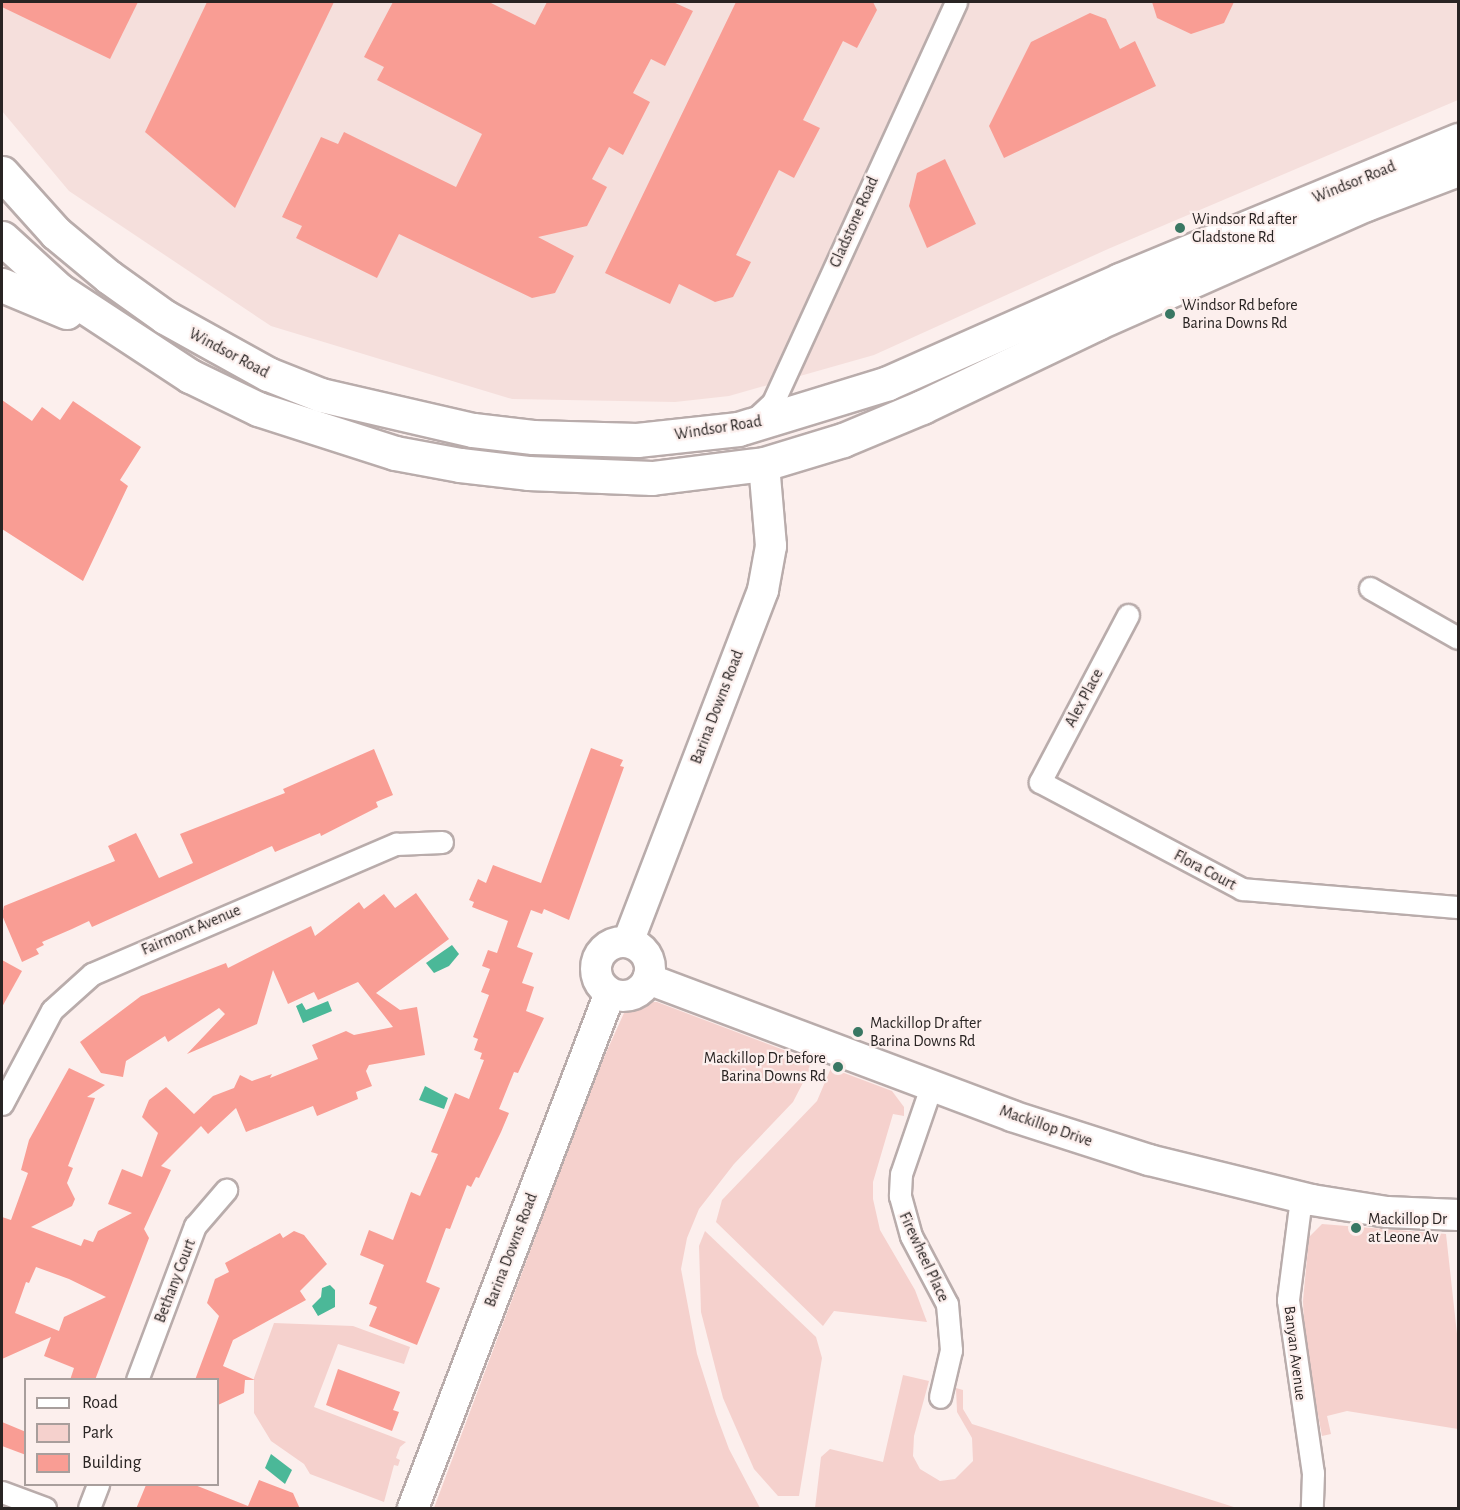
<!DOCTYPE html>
<html>
<head>
<meta charset="utf-8">
<style>
	body { margin:0 }
	#map { position:relative; width:1460px; height:1510px; overflow:hidden; background:#fcefed; font-family:"Alegreya Sans",sans-serif }
	div>[style] { position:absolute }
	[style*='--x'] { left:calc(var(--x)*1px); top:calc(var(--y)*1px); width:calc(var(--w)*1px); rotate:calc(var(--a)*1deg) }
	.built>* { inset:0; background:#f5dfdc }
	.green>* { inset:0; background:#f5d1cd }
	.water>* { inset:0; background:#4bb898 }
	.building>* { inset:0; background:#f99d94 }
	.roads { filter:drop-shadow(2px 0 #b9acab) drop-shadow(-2px 0 #b9acab) drop-shadow(0 2px #b9acab) drop-shadow(0 -2px #b9acab) }
	.street>* { height:21px; margin:-10.5px; padding:0 10.5px; transform-origin:10.5px; border-radius:10.5px; background:#fff }
	.secondary>* { height:30px; margin:-15px; padding:0 15px; transform-origin:15px; border-radius:15px; background:#fff }
	.secondary>.ring { margin:-15px; padding:0; box-sizing:content-box; background:none; border:30px solid #fff; border-radius:50% }
	.primary>* { height:33px; margin:-16.5px; padding:0 16.5px; transform-origin:16.5px; border-radius:16.5px; background:#fff }
	.dots>* { width:16px; height:16px; translate:-50% -50%; box-sizing:border-box; border:3px solid #fcefed; border-radius:50% }
	span { translate:-50% -50%; white-space:nowrap; text-align:center; line-height:1.15; -webkit-text-stroke:4.5px #fcefed; paint-order:stroke }
	.street-label { font-size:16px; color:#292423 }
	.poi-label { font-size:16px; color:#292423 }
	.left { translate:0 -50%; text-align:left }
	.right { translate:-100% -50%; text-align:right }
	.frame { position:absolute; inset:0; border:3px solid #292423; pointer-events:none }
	.legend { position:absolute; left:24px; top:1378px; width:195px; height:108px; box-sizing:border-box; background:#fcefed; border:2px solid #a89e9c; margin:0; padding:8px 10px; list-style:none; font-size:18px; color:#292423 }
	.legend li { display:flex; align-items:center; gap:12px; height:30px }
	.legend b { width:30px; border:2px solid #a89e9c }
</style>
</head>
<body>
<div id="map">
	<div class="built">
		<div style="clip-path:polygon(2px 2px,1458px 2px,1458px 100px,1108px 249px,874px 355px,729px 396px,675px 402px,512px 399px,271px 326px,69px 191px,2px 111px)"></div>
	</div>
	<div class="green">
		<div style="clip-path:polygon(642px 1002px,657px 1002px,810px 1060px,809px 1071px,793px 1102px,734px 1164px,699px 1209px,687px 1238px,681px 1269px,697px 1354px,716px 1414px,729px 1449px,760px 1508px,434px 1508px,596px 1075px,624px 1013px)"></div>
		<div style="clip-path:polygon(831px 1068px,892px 1091px,904px 1107px,904px 1116px,893px 1114px,873px 1182px,873px 1199px,880px 1230px,915px 1290px,927px 1322px,834px 1311px,823px 1326px,716px 1222px,722px 1200px,817px 1101px)"></div>
		<div style="clip-path:polygon(1322px 1224px,1446px 1234px,1458px 1343px,1458px 1429px,1347px 1411px,1327px 1416px,1331px 1434px,1322px 1436px,1305px 1346px,1303px 1301px,1309px 1237px)"></div>
		<div style="clip-path:polygon(705px 1231px,816px 1337px,822px 1358px,799px 1496px,778px 1496px,754px 1469px,723px 1398px,701px 1312px,699px 1246px)"></div>
		<div style="clip-path:polygon(274px 1323px,353px 1326px,410px 1347px,404px 1364px,338px 1344px,314px 1407px,406px 1442px,400px 1447px,396px 1458px,400px 1460px,398px 1466px,394px 1465px,384px 1502px,310px 1474px,304px 1464px,271px 1441px,254px 1413px,254px 1378px)"></div>
		<div style="clip-path:polygon(903px 1375px,929px 1381px,914px 1436px,913px 1456px,920px 1469px,940px 1481px,955px 1479px,973px 1461px,972px 1438px,957px 1412px,956px 1388px,963px 1390px,963px 1409px,972px 1424px,1237px 1508px,815px 1508px,821px 1457px,830px 1449px,883px 1462px)"></div>
	</div>
	<div class="water">
		<div style="clip-path:polygon(452px 945px,459px 954px,449px 966px,434px 973px,426px 963px)"></div>
		<div style="clip-path:polygon(328px 1001px,332px 1011px,303px 1023px,296px 1006px,302px 1003px,306px 1010px)"></div>
		<div style="clip-path:polygon(425px 1086px,448px 1098px,444px 1109px,419px 1100px)"></div>
		<div style="clip-path:polygon(330px 1285px,335px 1290px,335px 1307px,318px 1316px,312px 1306px,321px 1297px,322px 1288px)"></div>
		<div style="clip-path:polygon(271px 1454px,292px 1470px,285px 1484px,265px 1468px)"></div>
	</div>
	<div class="building">
		<div style="clip-path:polygon(2px 2px,138px 2px,110px 59px,2px 7px)"></div>
		<div style="clip-path:polygon(207px 2px,334px 2px,235px 208px,145px 132px)"></div>
		<div style="clip-path:polygon(393px 2px,489px 2px,535px 25px,547px 2px,673px 2px,693px 11px,665px 66px,651px 59px,633px 93px,650px 102px,623px 155px,609px 147px,592px 179px,607px 187px,587px 226px,538px 237px,574px 256px,555px 293px,532px 298px,399px 234px,377px 278px,296px 238px,302px 226px,282px 217px,321px 137px,338px 144px,344px 132px,456px 187px,482px 134px,377px 80px,384px 67px,364px 57px)"></div>
		<div style="clip-path:polygon(736px 2px,873px 2px,877px 10px,857px 48px,843px 41px,803px 120px,820px 128px,794px 178px,779px 170px,736px 255px,751px 262px,733px 297px,715px 302px,679px 284px,670px 304px,605px 273px)"></div>
		<div style="clip-path:polygon(1152px 2px,1234px 2px,1224px 23px,1191px 34px,1157px 18px)"></div>
		<div style="clip-path:polygon(1090px 13px,1106px 19px,1120px 49px,1135px 41px,1156px 86px,1004px 158px,989px 126px,1031px 42px)"></div>
		<div style="clip-path:polygon(945px 159px,976px 224px,927px 248px,909px 206px,917px 173px)"></div>
		<div style="clip-path:polygon(2px 400px,32px 421px,42px 407px,60px 420px,73px 401px,141px 447px,120px 480px,128px 486px,83px 581px,2px 529px)"></div>
		<div style="clip-path:polygon(591px 748px,623px 760px,620px 766px,624px 767px,569px 920px,544px 909px,542px 914px,531px 910px,517px 947px,533px 953px,522px 983px,534px 987px,526px 1011px,544px 1018px,518px 1073px,514px 1072px,499px 1109px,509px 1113px,501px 1132px,479px 1178px,476px 1177px,471px 1187px,467px 1185px,450px 1229px,446px 1228px,426px 1282px,440px 1288px,417px 1345px,369px 1326px,377px 1307px,369px 1304px,384px 1265px,360px 1255px,369px 1230px,393px 1240px,411px 1192px,420px 1196px,438px 1154px,431px 1152px,455px 1093px,469px 1099px,484px 1060px,480px 1059px,482px 1053px,474px 1050px,478px 1039px,473px 1037px,489px 995px,481px 992px,490px 969px,482px 966px,488px 950px,497px 953px,508px 921px,472px 907px,474px 902px,469px 900px,478px 879px,486px 883px,493px 865px,541px 883px)"></div>
		<div style="clip-path:polygon(374px 749px,393px 795px,376px 802px,378px 807px,321px 836px,320px 833px,275px 852px,272px 846px,92px 927px,89px 921px,72px 929px,42px 942px,44px 945px,36px 949px,39px 954px,22px 962px,2px 915px,4px 906px,115px 861px,108px 846px,136px 833px,159px 878px,193px 863px,180px 834px,285px 793px,283px 789px)"></div>
		<div style="clip-path:polygon(evenodd,416px 893px,449px 939px,376px 993px,400px 1010px,417px 1007px,425px 1055px,369px 1065px,366px 1071px,372px 1086px,356px 1092px,358px 1099px,317px 1116px,313px 1106px,246px 1132px,236px 1108px,208px 1134px,201px 1126px,161px 1166px,171px 1170px,144px 1229px,149px 1238px,95px 1380px,70px 1380px,74px 1368px,44px 1356px,51px 1337px,2px 1359px,2px 1217px,11px 1220px,28px 1173px,21px 1170px,29px 1140px,69px 1068px,105px 1085px,87px 1097px,95px 1098px,68px 1166px,73px 1168px,67px 1183px,75px 1199px,72px 1206px,31px 1227px,81px 1246px,84px 1239px,93px 1242px,98px 1231px,132px 1213px,108px 1204px,122px 1169px,142px 1177px,158px 1133px,142px 1117px,149px 1100px,166px 1087px,194px 1114px,213px 1096px,234px 1088px,240px 1075px,252px 1081px,272px 1074px,270px 1078px,318px 1059px,312px 1045px,346px 1031px,354px 1035px,393px 1027px,358px 982px,318px 1000px,314px 992px,288px 1004px,273px 970px,257px 1024px,187px 1054px,225px 1014px,219px 1008px,168px 1042px,165px 1036px,126px 1061px,123px 1077px,101px 1073px,80px 1042px,141px 996px,226px 963px,228px 968px,311px 926px,315px 936px,359px 902px,364px 909px,384px 894px,395px 908px,416px 893px,36px 1267px,69px 1279px,106px 1297px,64px 1317px,59px 1331px,15px 1313px,26px 1282px,29px 1283px,36px 1267px)"></div>
		<div style="clip-path:polygon(2px 960px,22px 971px,2px 1007px)"></div>
		<div style="clip-path:polygon(294px 1231px,304px 1235px,327px 1264px,300px 1291px,306px 1300px,233px 1340px,223px 1366px,255px 1380px,245px 1380px,244px 1393px,218px 1405px,218px 1380px,195px 1380px,219px 1316px,207px 1303px,215px 1279px,229px 1272px,225px 1263px,280px 1233px,283px 1238px)"></div>
		<div style="clip-path:polygon(338px 1369px,400px 1392px,393px 1410px,399px 1412px,392px 1431px,326px 1405px)"></div>
		<div style="clip-path:polygon(2px 1422px,26px 1432px,26px 1455px,2px 1446px)"></div>
		<div style="clip-path:polygon(259px 1480px,293px 1493px,300px 1509px,136px 1509px,146px 1485px,195px 1485px,248px 1506px)"></div>
	</div>
	<div class="roads">
		<div class="street">
			<div style="--x:754;--y:420;--w:26;--a:-43"></div>
			<div style="--x:773;--y:402;--w:440;--a:-65.4"></div>
			<div style="--x:1370;--y:588;--w:101;--a:29.6"></div>
			<div style="--x:1128;--y:615;--w:189;--a:117.8"></div>
			<div style="--x:1040;--y:782;--w:229;--a:27.9"></div>
			<div style="--x:1242;--y:889;--w:217;--a:4.8"></div>
			<div style="--x:932;--y:1084;--w:95;--a:109"></div>
			<div style="--x:901;--y:1174;--w:22;--a:93"></div>
			<div style="--x:900;--y:1196;--w:41;--a:74.6"></div>
			<div style="--x:911;--y:1236;--w:77;--a:62.1"></div>
			<div style="--x:947;--y:1304;--w:46;--a:85"></div>
			<div style="--x:951;--y:1350;--w:48;--a:103.2"></div>
			<div style="--x:2;--y:1104;--w:106;--a:-62"></div>
			<div style="--x:52;--y:1010;--w:54;--a:-42"></div>
			<div style="--x:92;--y:974;--w:331;--a:-23.2"></div>
			<div style="--x:396;--y:844;--w:46;--a:-2.5"></div>
			<div style="--x:1301;--y:1198;--w:103;--a:97.3"></div>
			<div style="--x:1288;--y:1300;--w:175;--a:81.8"></div>
			<div style="--x:1313;--y:1473;--w:35;--a:92"></div>
			<div style="--x:137;--y:1380;--w:165;--a:-69.4"></div>
			<div style="--x:195;--y:1226;--w:48;--a:-49.3"></div>
			<div style="--x:2;--y:1492;--w:46;--a:20.4"></div>
			<div style="--x:89;--y:1508;--w:26;--a:-69"></div>
		</div>
		<div class="secondary">
			<div style="--x:628;--y:942;--w:377;--a:-69"></div>
			<div style="--x:763;--y:590;--w:45;--a:-79.7"></div>
			<div style="--x:771;--y:546;--w:82;--a:-94.9"></div>
			<div class="ring" style="left:596px;top:942px;width:24px;height:24px"></div>
			<div style="--x:648;--y:979;--w:389;--a:20.6"></div>
			<div style="--x:1012;--y:1116;--w:144;--a:17.8"></div>
			<div style="--x:1149;--y:1160;--w:168;--a:13.8"></div>
			<div style="--x:1312;--y:1200;--w:76;--a:9.1"></div>
			<div style="--x:1387;--y:1212;--w:71;--a:2.4"></div>
			<div style="--x:413;--y:1508;--w:551;--a:-69.07"></div>
		</div>
		<div class="primary">
			<div style="--x:2;--y:173;--w:81;--a:48"></div>
			<div style="--x:56;--y:233;--w:69;--a:39.7"></div>
			<div style="--x:109;--y:277;--w:69;--a:35.5"></div>
			<div style="--x:165;--y:317;--w:118;--a:29"></div>
			<div style="--x:268;--y:374;--w:57;--a:21.6"></div>
			<div style="--x:321;--y:395;--w:156;--a:13"></div>
			<div style="--x:473;--y:430;--w:60;--a:6.7"></div>
			<div style="--x:533;--y:437;--w:104;--a:1.7"></div>
			<div style="--x:637;--y:440;--w:102;--a:-6.2"></div>
			<div style="--x:738;--y:429;--w:157;--a:-17"></div>
			<div style="--x:888;--y:383;--w:254;--a:-23.9"></div>
			<div style="--x:1120;--y:280;--w:366;--a:-22.5"></div>
			<div style="--x:2;--y:238;--w:77;--a:42.4"></div>
			<div style="--x:59;--y:290;--w:157;--a:33.3"></div>
			<div style="--x:190;--y:376;--w:76;--a:25.9"></div>
			<div style="--x:258;--y:409;--w:144;--a:17.8"></div>
			<div style="--x:395;--y:453;--w:66;--a:10.5"></div>
			<div style="--x:460;--y:465;--w:68;--a:6.7"></div>
			<div style="--x:528;--y:473;--w:124;--a:2.3"></div>
			<div style="--x:652;--y:478;--w:113;--a:-7.1"></div>
			<div style="--x:764;--y:464;--w:83;--a:-16.9"></div>
			<div style="--x:843;--y:440;--w:86;--a:-22.7"></div>
			<div style="--x:922;--y:407;--w:194;--a:-25.6"></div>
			<div style="--x:1097;--y:323;--w:294;--a:-23.9"></div>
			<div style="--x:1366;--y:204;--w:98;--a:-20.8"></div>
			<div style="--x:2;--y:285;--w:70;--a:22.6"></div>
		</div>
	</div>
	<div class="dots">
		<div style="left:1180px;top:228px;background:#397763"></div>
		<div style="left:1170px;top:314px;background:#397763"></div>
		<div style="left:858px;top:1032px;background:#397763"></div>
		<div style="left:838px;top:1067px;background:#397763"></div>
		<div style="left:1356px;top:1228px;background:#397763"></div>
	</div>
	<div class="street-label">
		<span style="left:1354px;top:182px;rotate:-22deg">Windsor Road</span>
		<span style="left:854px;top:222px;rotate:-66deg">Gladstone Road</span>
		<span style="left:229px;top:353px;rotate:28deg">Windsor Road</span>
		<span style="left:718px;top:428px;rotate:-9deg">Windsor Road</span>
		<span style="left:1084px;top:698px;rotate:-62deg">Alex Place</span>
		<span style="left:717px;top:707px;rotate:-69deg">Barina Downs Road</span>
		<span style="left:1205px;top:870px;rotate:28deg">Flora Court</span>
		<span style="left:191px;top:930px;rotate:-23deg">Fairmont Avenue</span>
		<span style="left:1046px;top:1126px;rotate:19deg">Mackillop Drive</span>
		<span style="left:511px;top:1250px;rotate:-69deg">Barina Downs Road</span>
		<span style="left:924px;top:1257px;rotate:65deg">Firewheel Place</span>
		<span style="left:175px;top:1281px;rotate:-69deg">Bethany Court</span>
		<span style="left:1295px;top:1353px;rotate:83deg">Banyan Avenue</span>
	</div>
	<div class="poi-label">
		<span class="left" style="left:1192px;top:228px">Windsor Rd after<br>Gladstone Rd</span>
		<span class="left" style="left:1182px;top:314px">Windsor Rd before<br>Barina Downs Rd</span>
		<span class="left" style="left:870px;top:1032px">Mackillop Dr after<br>Barina Downs Rd</span>
		<span class="right" style="left:826px;top:1067px">Mackillop Dr before<br>Barina Downs Rd</span>
		<span class="left" style="left:1368px;top:1228px">Mackillop Dr<br>at Leone Av</span>
	</div>
	<div class="frame"></div>
	<ul class="legend">
	<li><b style="height:8px;background:#fff"></b>Road</li>
	<li><b style="height:16px;background:#f5d1cd"></b>Park</li>
	<li><b style="height:16px;background:#f99d94"></b>Building</li>
	</ul>
</div>
</body>
</html>
